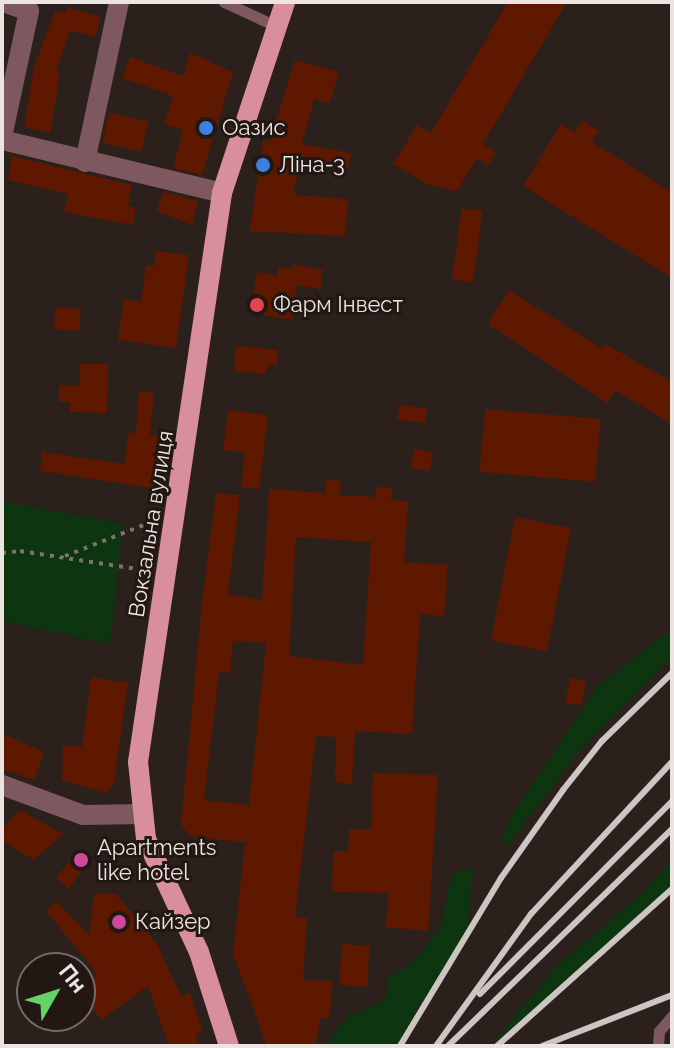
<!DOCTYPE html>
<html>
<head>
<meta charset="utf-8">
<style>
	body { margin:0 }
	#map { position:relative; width:674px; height:1048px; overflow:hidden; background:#2b201c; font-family:Raleway,sans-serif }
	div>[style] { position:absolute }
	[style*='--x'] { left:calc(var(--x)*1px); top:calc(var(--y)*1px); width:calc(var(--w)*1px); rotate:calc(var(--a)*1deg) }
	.green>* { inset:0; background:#0d3610 }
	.building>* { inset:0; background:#5e1800; transform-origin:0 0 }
	.path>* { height:4px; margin-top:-2px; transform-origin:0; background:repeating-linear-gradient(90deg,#7b726e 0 4px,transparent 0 10px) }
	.lane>* { height:11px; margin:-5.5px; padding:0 5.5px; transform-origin:5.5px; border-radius:5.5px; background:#7d595f }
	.street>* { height:20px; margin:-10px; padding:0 10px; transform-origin:10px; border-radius:10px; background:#7d595f }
	.primary>* { height:20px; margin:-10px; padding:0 10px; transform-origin:10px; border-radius:10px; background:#d88f9b }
	.rail>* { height:6px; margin:-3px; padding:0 3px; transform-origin:3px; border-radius:3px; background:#cdc5c2 }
	.dots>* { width:22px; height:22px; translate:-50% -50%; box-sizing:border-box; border:4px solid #221713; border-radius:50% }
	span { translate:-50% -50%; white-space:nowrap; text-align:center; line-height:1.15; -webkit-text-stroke:6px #221713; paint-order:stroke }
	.poi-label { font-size:22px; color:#ece4e1 }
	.left { translate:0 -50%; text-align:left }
	.street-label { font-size:22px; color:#ece4e1 }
	.frame { position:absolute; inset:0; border:4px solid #ece4e1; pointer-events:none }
	.north { position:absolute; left:16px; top:952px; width:80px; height:80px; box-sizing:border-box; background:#221713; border:2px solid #736965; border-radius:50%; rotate:51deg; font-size:22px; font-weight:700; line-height:32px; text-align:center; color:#ece4e1 }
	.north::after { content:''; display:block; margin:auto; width:28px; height:36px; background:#64d468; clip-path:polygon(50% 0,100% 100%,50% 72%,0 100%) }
</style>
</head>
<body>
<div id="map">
	<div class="green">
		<div style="clip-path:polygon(2px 501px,123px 524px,110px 644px,2px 621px)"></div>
		<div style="clip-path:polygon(672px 629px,672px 657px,585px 744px,507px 847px,501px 840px,515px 810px,598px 686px)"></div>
		<div style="clip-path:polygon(672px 860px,667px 898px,490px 1046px,559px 964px,639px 896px)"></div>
		<div style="clip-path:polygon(473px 869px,468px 930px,457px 957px,417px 1008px,401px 1046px,325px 1046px,350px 1014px,372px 1008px,388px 995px,387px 978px,411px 964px,440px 929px,452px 874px)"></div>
	</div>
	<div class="building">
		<div style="clip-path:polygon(508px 2px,567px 2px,483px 144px,496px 152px,488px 165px,477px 159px,457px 191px,428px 185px,393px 164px,417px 125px,431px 133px)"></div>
		<div style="clip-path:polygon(67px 7px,101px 17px,95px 37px,70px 30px,56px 72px,60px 73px,50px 133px,24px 127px,34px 67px,55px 11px,65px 14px)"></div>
		<div style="clip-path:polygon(190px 53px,233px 72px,202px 175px,173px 168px,183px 130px,164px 124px,173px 96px,122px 78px,130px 57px,183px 76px)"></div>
		<div style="clip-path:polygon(295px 60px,339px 72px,330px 103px,314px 99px,302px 144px,351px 153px,348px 169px,301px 159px,294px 190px,295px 195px,348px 199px,345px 236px,250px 231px,263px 141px,270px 141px)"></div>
		<div style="left:109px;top:113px;width:40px;height:31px;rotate:12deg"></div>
		<div style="clip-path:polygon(582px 121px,599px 131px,592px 142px,672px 192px,672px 278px,523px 186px,561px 124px,575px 133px)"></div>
		<div style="clip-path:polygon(12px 156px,132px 185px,128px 206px,136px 208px,133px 225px,64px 212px,68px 194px,8px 180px)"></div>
		<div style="clip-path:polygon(163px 192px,198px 201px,192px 225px,157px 211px)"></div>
		<div style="left:462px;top:208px;width:21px;height:72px;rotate:8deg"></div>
		<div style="clip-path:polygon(156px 251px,189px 255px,176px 348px,118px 340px,124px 299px,141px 302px,146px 265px,154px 266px)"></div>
		<div style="clip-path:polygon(293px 264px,323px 270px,320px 289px,297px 285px,292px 320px,251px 313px,257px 272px,277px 276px,278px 267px,292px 269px)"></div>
		<div style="clip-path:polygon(509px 290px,603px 349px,606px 344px,672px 382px,672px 424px,615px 390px,607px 403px,488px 324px)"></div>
		<div style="left:56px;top:307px;width:25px;height:22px;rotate:5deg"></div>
		<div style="clip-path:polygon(236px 346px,278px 350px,277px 366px,267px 365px,266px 374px,234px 371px)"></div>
		<div style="clip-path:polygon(80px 364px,108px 364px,107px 413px,70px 412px,70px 402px,59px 402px,59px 385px,79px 386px)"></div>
		<div style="clip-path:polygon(139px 391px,154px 393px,150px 435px,166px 437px,159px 489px,40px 471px,42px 452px,124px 464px,129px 432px,136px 433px)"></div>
		<div style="left:399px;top:405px;width:28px;height:15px;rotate:6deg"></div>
		<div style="left:485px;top:409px;width:116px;height:63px;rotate:5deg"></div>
		<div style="clip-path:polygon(228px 410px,268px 415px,259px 489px,241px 487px,245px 453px,223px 450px)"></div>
		<div style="left:414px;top:449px;width:19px;height:19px;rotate:9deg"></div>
		<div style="clip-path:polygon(evenodd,326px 480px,341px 481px,340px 495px,375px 497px,376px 487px,392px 488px,391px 500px,408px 501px,404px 562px,448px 565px,444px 616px,420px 614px,412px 734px,355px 731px,352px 784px,335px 782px,336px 737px,316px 736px,295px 917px,307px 918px,303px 980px,333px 981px,329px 1019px,321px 1018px,315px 1046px,267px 1046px,233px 954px,245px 842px,191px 837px,181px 825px,202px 603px,216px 493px,240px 495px,228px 594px,262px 600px,269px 489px,325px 493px,326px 480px,296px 537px,371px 542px,363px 665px,289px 656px,296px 537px,326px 480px,233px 641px,266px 643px,249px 805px,204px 800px,219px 672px,230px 673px,233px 641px)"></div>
		<div style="left:515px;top:517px;width:57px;height:126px;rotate:11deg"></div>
		<div style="clip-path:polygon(91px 677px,128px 683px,114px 783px,106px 793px,62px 780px,63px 745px,82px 747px)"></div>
		<div style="left:570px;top:678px;width:16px;height:25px;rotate:11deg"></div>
		<div style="clip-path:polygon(2px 733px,44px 752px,34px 780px,2px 769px)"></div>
		<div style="clip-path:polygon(373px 773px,438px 775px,428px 931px,386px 927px,389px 893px,332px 892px,333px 851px,348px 851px,349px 829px,371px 829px)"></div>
		<div style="clip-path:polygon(20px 810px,63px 834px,34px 860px,2px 841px,2px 829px)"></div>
		<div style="clip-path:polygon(79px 849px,91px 857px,69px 889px,56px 878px)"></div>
		<div style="clip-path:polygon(94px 894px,116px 894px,157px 944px,181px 996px,190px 993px,203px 1032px,196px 1035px,199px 1046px,169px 1046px,148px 986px,101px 1020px,80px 990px,97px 973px,46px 911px,56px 901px,89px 935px)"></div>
		<div style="left:342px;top:944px;width:28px;height:41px;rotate:4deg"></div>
	</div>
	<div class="path">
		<div style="--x:2;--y:553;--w:18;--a:-6"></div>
		<div style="--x:20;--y:551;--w:132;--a:8.7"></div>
		<div style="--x:65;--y:556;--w:96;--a:-21.5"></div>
	</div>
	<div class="lane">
		<div style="--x:224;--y:2;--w:57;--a:24.8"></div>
		<div style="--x:658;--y:1046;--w:15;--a:-86"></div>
		<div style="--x:659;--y:1031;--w:20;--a:-49"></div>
	</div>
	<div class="street">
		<div style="--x:2;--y:137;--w:129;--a:-77.9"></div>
		<div style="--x:29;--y:11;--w:28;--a:-161"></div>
		<div style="--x:2;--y:140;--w:226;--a:13.5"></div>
		<div style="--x:85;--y:162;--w:164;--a:-78"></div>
		<div style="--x:2;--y:785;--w:86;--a:20.3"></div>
		<div style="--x:83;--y:815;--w:60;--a:-1"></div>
	</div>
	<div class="primary">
		<div style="--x:229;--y:1046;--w:99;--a:-107.7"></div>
		<div style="--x:199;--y:952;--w:125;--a:-115.1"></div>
		<div style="--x:146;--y:839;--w:77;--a:-95.9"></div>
		<div style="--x:138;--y:762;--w:575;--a:-81.6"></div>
		<div style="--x:222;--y:193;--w:201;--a:-71.7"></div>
	</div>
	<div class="rail">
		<div style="--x:480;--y:994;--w:272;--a:-45.1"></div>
		<div style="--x:400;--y:1046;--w:196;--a:-59"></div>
		<div style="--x:501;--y:878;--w:108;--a:-54.8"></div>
		<div style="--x:563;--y:790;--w:63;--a:-51.5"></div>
		<div style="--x:602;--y:741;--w:98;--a:-44.2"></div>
		<div style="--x:436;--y:1046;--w:163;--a:-54.3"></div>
		<div style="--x:531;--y:914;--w:207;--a:-47.2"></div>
		<div style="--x:448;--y:1046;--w:312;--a:-44.1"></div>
		<div style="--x:497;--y:1046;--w:235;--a:-41.9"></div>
		<div style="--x:542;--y:1046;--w:140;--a:-21.4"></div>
	</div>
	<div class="dots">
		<div style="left:206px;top:128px;background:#3f7fe0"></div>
		<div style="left:263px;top:165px;background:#3f7fe0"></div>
		<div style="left:257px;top:305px;background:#e0444e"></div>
		<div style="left:81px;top:860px;background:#d1479c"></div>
		<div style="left:119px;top:922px;background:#d1479c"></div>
	</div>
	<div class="poi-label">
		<span class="left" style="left:222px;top:128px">Оазис</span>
		<span class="left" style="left:279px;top:165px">Ліна-3</span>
		<span class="left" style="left:273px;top:305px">Фарм Інвест</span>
		<span class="left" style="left:97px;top:860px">Apartments<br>like hotel</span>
		<span class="left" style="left:135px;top:922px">Кайзер</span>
	</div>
	<div class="street-label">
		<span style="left:151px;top:524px;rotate:-81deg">Вокзальна вулиця</span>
	</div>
	<div class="frame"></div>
	<div class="north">Пн</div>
</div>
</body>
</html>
